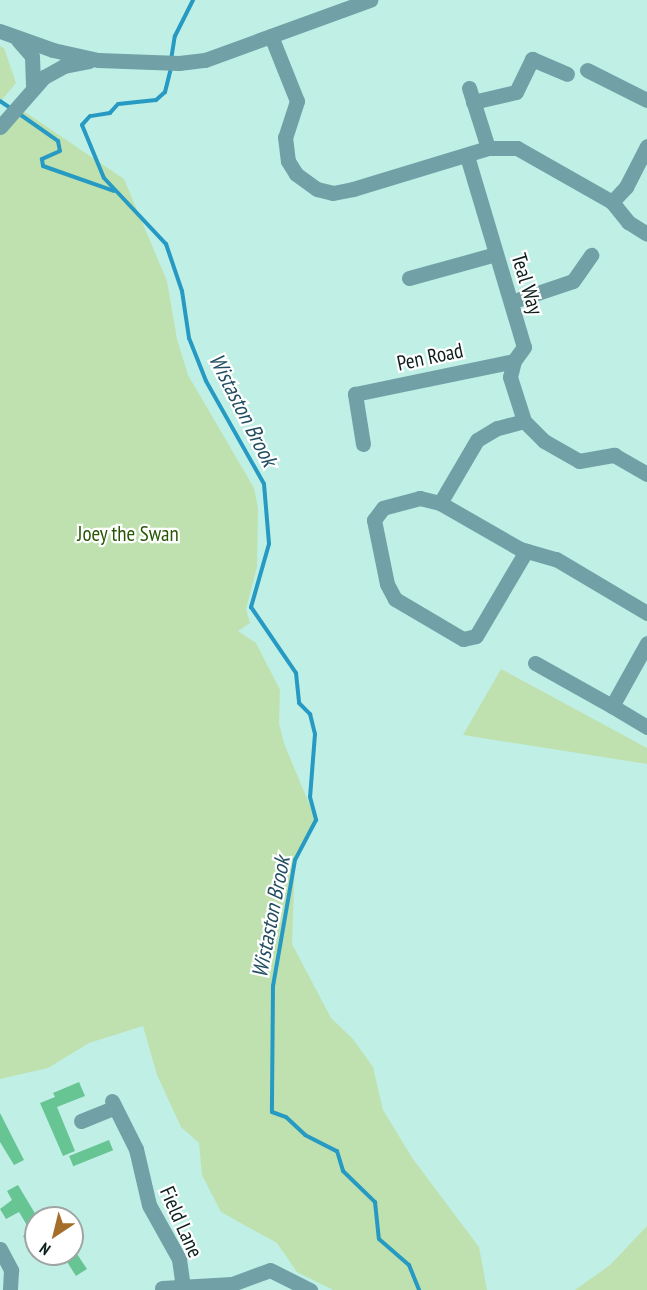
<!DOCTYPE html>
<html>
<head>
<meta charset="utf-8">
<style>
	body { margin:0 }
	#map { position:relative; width:647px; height:1290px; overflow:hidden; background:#c0efe6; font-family:"PT Sans Narrow",sans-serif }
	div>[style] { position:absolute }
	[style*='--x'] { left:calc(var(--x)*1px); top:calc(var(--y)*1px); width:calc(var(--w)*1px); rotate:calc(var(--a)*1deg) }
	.green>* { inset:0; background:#bfe1b0 }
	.stream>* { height:4px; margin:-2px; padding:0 2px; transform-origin:2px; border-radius:2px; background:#269ac3 }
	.building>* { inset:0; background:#67c594; transform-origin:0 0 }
	.minor>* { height:15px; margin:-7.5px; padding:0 7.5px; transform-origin:7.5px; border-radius:7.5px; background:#71a0a6 }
	.tertiary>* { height:15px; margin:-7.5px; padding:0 7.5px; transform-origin:7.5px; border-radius:7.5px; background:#71a0a6 }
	span { translate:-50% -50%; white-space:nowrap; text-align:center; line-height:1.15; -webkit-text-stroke:4.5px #fff; paint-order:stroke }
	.street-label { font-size:21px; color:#0d1f1c }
	.park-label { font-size:21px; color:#285607 }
	.water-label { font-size:22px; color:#214e61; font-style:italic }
	.north { position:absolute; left:24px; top:1206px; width:60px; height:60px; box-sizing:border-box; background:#fff; border:2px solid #9ea5a4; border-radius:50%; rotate:215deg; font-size:16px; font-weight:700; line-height:24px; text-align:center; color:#0d1f1c }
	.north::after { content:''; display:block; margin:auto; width:21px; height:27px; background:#a46d29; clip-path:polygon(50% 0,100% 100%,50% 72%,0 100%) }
</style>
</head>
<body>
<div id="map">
	<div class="green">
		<div style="clip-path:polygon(0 46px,4px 48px,16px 83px,0 102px)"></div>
		<div style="clip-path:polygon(22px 110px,124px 179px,167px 281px,177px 339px,188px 375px,254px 488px,258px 508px,257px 567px,246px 609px,250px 623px,238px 631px,256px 643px,280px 690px,279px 724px,285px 746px,316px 820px,295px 860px,292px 944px,331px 1018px,353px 1039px,373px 1067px,383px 1110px,413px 1159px,479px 1247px,487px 1290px,333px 1290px,297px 1272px,277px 1243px,221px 1212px,202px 1175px,199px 1143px,181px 1127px,157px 1075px,143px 1026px,89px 1043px,48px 1068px,0 1079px,0 127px)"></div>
		<div style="clip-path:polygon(501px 669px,647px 748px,647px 764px,463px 735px)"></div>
		<div style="clip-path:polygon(647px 1226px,647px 1290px,575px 1290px,610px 1265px)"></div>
	</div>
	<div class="stream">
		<div style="--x:171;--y:60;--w:24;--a:-81"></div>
		<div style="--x:175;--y:36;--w:40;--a:-63.4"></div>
		<div style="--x:171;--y:68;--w:25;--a:104"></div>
		<div style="--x:165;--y:92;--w:12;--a:138"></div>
		<div style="--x:156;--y:100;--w:38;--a:174"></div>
		<div style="--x:118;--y:104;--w:12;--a:132"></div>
		<div style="--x:110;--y:113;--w:20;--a:171"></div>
		<div style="--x:90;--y:116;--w:12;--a:132"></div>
		<div style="--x:82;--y:125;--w:57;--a:67.5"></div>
		<div style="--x:104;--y:178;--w:91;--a:46.8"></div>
		<div style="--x:166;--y:244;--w:50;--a:71.2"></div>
		<div style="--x:182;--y:291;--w:48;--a:81.5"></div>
		<div style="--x:189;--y:338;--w:46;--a:68.4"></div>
		<div style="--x:206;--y:381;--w:118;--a:60.6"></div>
		<div style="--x:264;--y:484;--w:60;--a:85.2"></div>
		<div style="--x:269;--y:544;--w:66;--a:105.9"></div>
		<div style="--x:251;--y:607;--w:80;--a:55.7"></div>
		<div style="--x:296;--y:673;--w:30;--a:84"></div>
		<div style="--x:299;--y:703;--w:16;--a:45"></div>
		<div style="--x:310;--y:714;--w:21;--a:76"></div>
		<div style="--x:315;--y:734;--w:63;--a:94.5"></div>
		<div style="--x:310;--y:797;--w:24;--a:75"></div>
		<div style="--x:316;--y:820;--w:45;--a:117.7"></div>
		<div style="--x:295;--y:860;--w:128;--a:99.9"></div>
		<div style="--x:273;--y:986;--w:126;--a:90.5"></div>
		<div style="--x:272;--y:1112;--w:15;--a:20"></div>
		<div style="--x:286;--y:1117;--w:26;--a:43"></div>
		<div style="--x:305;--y:1135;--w:36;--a:27"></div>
		<div style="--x:337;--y:1151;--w:21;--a:73"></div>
		<div style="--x:343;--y:1171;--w:45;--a:44.1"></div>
		<div style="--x:375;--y:1202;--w:37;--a:84"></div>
		<div style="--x:379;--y:1239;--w:40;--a:41"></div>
		<div style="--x:409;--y:1265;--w:27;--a:68"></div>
		<div style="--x:0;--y:101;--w:14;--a:34"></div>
		<div style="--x:18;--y:113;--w:49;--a:35"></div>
		<div style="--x:58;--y:141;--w:10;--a:79"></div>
		<div style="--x:60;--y:151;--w:20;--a:156"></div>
		<div style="--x:42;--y:159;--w:7;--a:82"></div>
		<div style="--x:43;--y:166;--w:75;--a:19.4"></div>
	</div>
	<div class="building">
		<div style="clip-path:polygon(79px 1082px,85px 1096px,57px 1107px,75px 1151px,63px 1156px,40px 1103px,55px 1097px,53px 1093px)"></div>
		<div style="clip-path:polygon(0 1113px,24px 1160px,14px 1165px,0 1142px)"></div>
		<div style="left:109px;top:1140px;width:11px;height:43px;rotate:68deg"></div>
		<div style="clip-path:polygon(18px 1185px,36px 1215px,36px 1243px,29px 1247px,23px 1236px,31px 1232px,19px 1212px,6px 1219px,0 1209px,12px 1200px,7px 1191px)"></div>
		<div style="clip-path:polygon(62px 1254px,77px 1254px,87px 1269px,76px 1276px)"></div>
	</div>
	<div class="minor">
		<div style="--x:271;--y:36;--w:70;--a:68.2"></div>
		<div style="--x:297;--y:101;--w:38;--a:108"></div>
		<div style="--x:285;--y:137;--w:24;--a:83"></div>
		<div style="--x:288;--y:161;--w:15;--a:58"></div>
		<div style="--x:296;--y:174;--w:26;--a:36"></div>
		<div style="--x:317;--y:189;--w:16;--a:14"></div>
		<div style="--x:333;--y:193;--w:20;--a:-11"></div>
		<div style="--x:353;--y:189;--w:141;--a:-16.9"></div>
		<div style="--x:488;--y:148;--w:29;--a:0"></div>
		<div style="--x:517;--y:148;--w:109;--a:29.6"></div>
		<div style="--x:612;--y:202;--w:26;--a:51"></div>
		<div style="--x:628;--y:222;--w:22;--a:32"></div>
		<div style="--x:587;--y:70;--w:67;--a:26.6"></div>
		<div style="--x:469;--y:88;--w:63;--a:72.4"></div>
		<div style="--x:473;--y:102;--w:44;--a:-13.1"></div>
		<div style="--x:516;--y:92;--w:37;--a:-64"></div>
		<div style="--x:532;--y:59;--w:38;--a:23"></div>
		<div style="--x:467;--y:156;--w:199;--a:73.4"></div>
		<div style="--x:524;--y:347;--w:17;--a:126"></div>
		<div style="--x:514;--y:361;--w:16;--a:104"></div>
		<div style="--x:510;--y:377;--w:46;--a:72.3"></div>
		<div style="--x:524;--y:421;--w:28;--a:45"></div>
		<div style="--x:544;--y:441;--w:40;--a:29.7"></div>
		<div style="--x:579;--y:461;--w:36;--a:-10"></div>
		<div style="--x:614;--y:455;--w:38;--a:30"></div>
		<div style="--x:612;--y:202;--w:21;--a:-47"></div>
		<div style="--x:626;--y:187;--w:46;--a:-62.9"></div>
		<div style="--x:409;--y:278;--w:90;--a:-15.4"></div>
		<div style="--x:511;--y:302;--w:65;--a:-18.7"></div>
		<div style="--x:573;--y:281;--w:32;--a:-55"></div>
		<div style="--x:524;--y:421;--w:28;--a:165"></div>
		<div style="--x:497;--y:428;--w:23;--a:149"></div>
		<div style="--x:477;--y:440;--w:73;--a:120.4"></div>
		<div style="--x:440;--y:503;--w:92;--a:29.9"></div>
		<div style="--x:520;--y:549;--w:37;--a:16"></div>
		<div style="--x:556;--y:559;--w:106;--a:30.7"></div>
		<div style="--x:363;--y:444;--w:51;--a:-99.1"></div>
		<div style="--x:355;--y:394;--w:162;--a:-11.7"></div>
		<div style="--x:440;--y:503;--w:21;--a:-166"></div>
		<div style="--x:420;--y:498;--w:38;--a:165"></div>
		<div style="--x:383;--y:508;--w:15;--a:127"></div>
		<div style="--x:374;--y:520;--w:65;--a:78.5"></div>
		<div style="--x:387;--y:584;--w:17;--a:62"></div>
		<div style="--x:395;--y:599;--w:79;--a:30.5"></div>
		<div style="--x:463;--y:639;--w:13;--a:-13"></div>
		<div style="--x:476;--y:636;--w:99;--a:-59.5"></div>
		<div style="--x:535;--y:663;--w:88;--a:29.2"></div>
		<div style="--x:612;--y:706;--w:72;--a:-60.9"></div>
		<div style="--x:612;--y:706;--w:41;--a:31"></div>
		<div style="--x:112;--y:1101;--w:54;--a:63.4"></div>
		<div style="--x:136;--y:1149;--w:57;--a:76.9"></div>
		<div style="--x:149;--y:1205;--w:62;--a:60.9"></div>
		<div style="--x:179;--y:1259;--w:29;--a:82"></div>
		<div style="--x:81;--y:1121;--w:35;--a:-22"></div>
		<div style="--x:0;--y:1249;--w:24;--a:62"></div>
		<div style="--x:11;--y:1270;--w:20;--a:93"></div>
		<div style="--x:162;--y:1288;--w:70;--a:-3.3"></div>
		<div style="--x:232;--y:1284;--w:40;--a:-20.2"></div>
		<div style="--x:270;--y:1270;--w:45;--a:26.6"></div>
	</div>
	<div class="tertiary">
		<div style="--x:0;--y:31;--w:56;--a:19.7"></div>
		<div style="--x:53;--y:50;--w:46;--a:12.5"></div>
		<div style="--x:98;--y:60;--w:81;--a:2.1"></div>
		<div style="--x:179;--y:63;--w:26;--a:-7"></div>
		<div style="--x:205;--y:60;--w:176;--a:-20"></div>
		<div style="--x:18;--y:40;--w:21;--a:49"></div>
		<div style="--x:32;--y:56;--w:29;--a:88"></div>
		<div style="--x:0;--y:127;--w:67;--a:-48.7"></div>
		<div style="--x:44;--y:77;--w:23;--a:-29"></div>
		<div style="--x:64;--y:66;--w:25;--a:-11"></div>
	</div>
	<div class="street-label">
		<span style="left:527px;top:284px;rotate:73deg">Teal Way</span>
		<span style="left:430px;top:357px;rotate:-12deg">Pen Road</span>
		<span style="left:181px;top:1222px;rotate:66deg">Field Lane</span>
	</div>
	<div class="park-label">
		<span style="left:128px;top:534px">Joey the Swan</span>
	</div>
	<div class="water-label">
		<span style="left:243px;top:410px;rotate:63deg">Wistaston Brook</span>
		<span style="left:271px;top:917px;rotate:-79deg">Wistaston Brook</span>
	</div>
	<div class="north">N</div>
</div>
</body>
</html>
